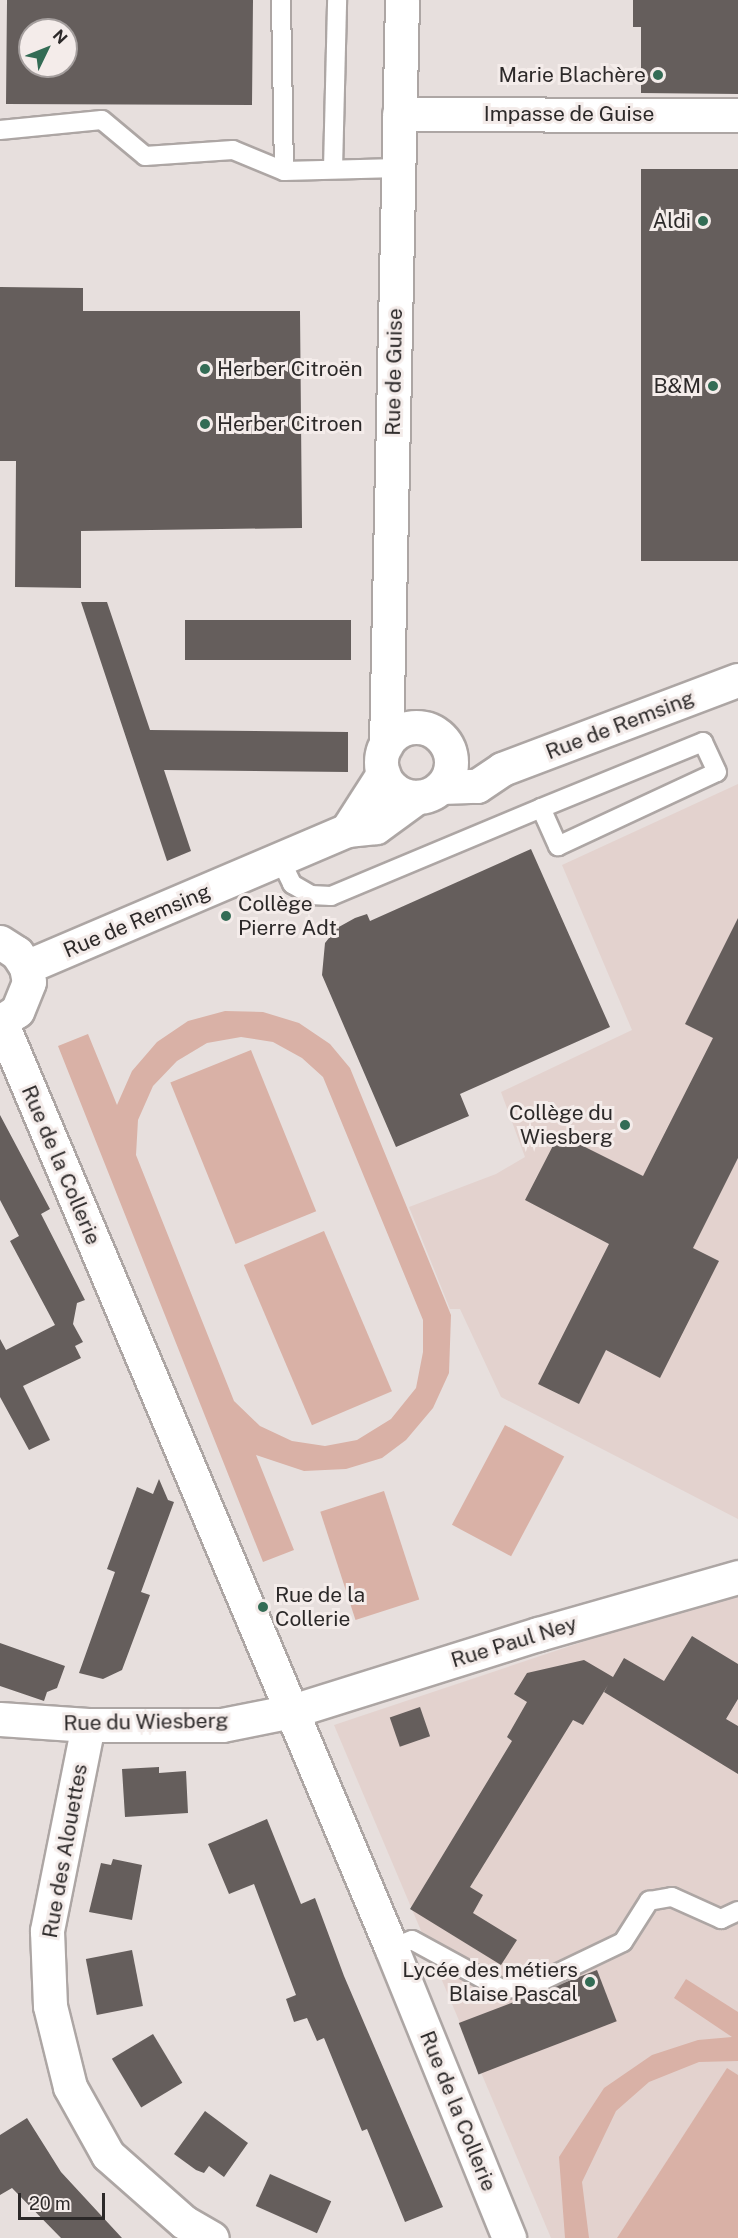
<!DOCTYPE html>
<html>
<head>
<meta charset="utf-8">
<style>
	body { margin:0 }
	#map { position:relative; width:738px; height:2238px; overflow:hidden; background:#e7dfdd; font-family:"Public Sans",sans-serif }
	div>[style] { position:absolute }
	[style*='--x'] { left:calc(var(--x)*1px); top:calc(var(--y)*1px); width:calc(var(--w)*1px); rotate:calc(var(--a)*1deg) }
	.built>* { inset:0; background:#e3d2ce }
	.green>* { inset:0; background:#d9b1a6; transform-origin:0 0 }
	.building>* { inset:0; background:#655e5c; transform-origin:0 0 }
	.roads { filter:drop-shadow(2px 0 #ada6a4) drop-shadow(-2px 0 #ada6a4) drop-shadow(0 2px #ada6a4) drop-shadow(0 -2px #ada6a4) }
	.service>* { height:18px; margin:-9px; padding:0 9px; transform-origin:9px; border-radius:9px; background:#fff }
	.minor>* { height:33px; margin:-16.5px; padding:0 16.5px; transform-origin:16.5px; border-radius:16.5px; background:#fff }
	.minor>.ring { margin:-16.5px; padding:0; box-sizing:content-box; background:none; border:33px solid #fff; border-radius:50% }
	.tertiary>* { height:33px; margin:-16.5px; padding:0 16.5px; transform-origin:16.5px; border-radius:16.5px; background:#fff }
	.dots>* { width:16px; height:16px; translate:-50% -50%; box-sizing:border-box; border:3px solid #f4ecea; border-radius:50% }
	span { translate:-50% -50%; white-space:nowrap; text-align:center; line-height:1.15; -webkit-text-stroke:6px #f4ecea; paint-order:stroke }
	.poi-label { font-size:21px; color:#2c2929 }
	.right { translate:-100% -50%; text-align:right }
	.left { translate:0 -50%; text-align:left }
	.street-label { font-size:21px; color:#2c2929 }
	.north { position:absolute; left:18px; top:18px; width:60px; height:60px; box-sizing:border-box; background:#f4ecea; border:2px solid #a49e9d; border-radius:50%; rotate:47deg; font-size:16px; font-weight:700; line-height:24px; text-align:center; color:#2c2929 }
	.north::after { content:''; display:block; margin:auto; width:21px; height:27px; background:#336c55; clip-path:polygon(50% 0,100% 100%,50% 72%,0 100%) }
	.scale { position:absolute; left:18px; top:2193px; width:87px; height:27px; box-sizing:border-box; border:3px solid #2c2929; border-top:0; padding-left:8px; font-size:18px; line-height:21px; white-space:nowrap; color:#2c2929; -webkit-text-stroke:4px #f4ecea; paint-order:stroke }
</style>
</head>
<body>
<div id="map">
	<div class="built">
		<div style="clip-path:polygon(738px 784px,738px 1519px,501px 1397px,460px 1309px,450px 1309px,409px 1207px,496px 1174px,525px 1157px,501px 1092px,632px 1030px,562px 865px)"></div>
		<div style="clip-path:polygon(738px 1590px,738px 2238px,551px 2238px,334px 1725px)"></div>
	</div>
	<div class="green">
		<div style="clip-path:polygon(evenodd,225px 1011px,263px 1012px,299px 1023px,330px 1044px,350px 1068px,451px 1315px,449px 1373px,433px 1408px,406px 1440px,382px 1458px,346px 1469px,304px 1471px,256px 1455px,294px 1550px,263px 1562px,58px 1046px,88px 1034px,117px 1105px,132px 1071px,157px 1042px,188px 1021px,225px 1011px,241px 1037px,273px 1042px,302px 1058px,323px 1077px,423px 1320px,423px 1352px,416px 1388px,391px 1419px,357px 1440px,325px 1446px,292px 1441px,260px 1426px,234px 1401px,136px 1155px,138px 1120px,153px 1086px,177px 1061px,207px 1043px,241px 1037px)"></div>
		<div style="left:251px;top:1050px;width:174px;height:87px;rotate:68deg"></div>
		<div style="left:324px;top:1231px;width:174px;height:87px;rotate:67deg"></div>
		<div style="left:505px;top:1425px;width:67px;height:113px;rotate:28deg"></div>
		<div style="left:384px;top:1491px;width:114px;height:67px;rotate:72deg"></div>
		<div style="clip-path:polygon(686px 1979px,738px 2012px,738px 2061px,699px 2062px,649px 2082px,616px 2111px,582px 2182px,589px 2238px,565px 2238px,559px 2157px,604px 2088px,652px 2055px,698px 2040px,732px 2037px,674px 1998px)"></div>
		<div style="clip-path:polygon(727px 2068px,738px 2075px,738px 2238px,617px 2238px)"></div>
	</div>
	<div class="building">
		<div style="clip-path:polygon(evenodd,7px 0,253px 0,252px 105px,6px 104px,7px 0,30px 30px,66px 30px,66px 66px,30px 66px,30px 30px)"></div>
		<div style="clip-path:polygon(633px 0,738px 0,738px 94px,641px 93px,641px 27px,633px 27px)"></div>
		<div style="left:738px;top:169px;width:392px;height:97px;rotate:90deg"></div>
		<div style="clip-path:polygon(0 287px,83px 288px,83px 311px,300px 311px,302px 528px,81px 531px,81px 588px,15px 587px,16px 461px,0 461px)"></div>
		<div style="clip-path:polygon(81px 602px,107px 602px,150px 730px,348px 732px,348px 772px,164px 770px,191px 851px,167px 861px)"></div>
		<div style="left:185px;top:620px;width:166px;height:40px"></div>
		<div style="clip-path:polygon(531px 849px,610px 1027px,460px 1094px,469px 1116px,396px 1147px,322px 975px,325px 943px,337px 928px,355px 918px,367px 914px,370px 921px)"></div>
		<div style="clip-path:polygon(738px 918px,738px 1158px,693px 1248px,719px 1261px,660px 1378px,606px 1350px,579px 1404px,538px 1384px,609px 1244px,525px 1200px,559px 1134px,643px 1176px,713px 1038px,685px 1024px)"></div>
		<div style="clip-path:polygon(0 1115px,50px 1209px,41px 1214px,85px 1300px,77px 1303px,73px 1324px,83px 1342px,75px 1346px,81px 1358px,23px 1386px,50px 1440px,29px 1450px,0 1397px,0 1339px,6px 1350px,55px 1325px,10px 1241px,19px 1236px,0 1200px)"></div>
		<div style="clip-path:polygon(159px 1479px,168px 1500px,174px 1502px,141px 1592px,150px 1595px,122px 1670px,103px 1679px,79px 1673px,115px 1572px,107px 1569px,137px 1487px,153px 1494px)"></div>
		<div style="clip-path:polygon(692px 1636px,738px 1664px,738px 1699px,726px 1719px,738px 1726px,738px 1774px,604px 1692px,608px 1685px,583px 1725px,573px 1720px,470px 1887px,483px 1895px,473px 1913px,517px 1940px,501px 1965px,410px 1909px,512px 1741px,507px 1737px,527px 1702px,514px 1694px,527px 1673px,584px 1660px,613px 1677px,624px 1658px,664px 1681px)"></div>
		<div style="clip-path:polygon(0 1643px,65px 1666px,57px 1688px,47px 1692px,44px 1701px,0 1686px)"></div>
		<div style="left:420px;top:1707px;width:31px;height:32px;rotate:71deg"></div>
		<div style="clip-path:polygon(159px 1767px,159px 1773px,186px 1771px,188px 1813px,125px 1817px,122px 1769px)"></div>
		<div style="clip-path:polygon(267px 1819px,301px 1904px,315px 1898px,344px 1976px,443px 2207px,405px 2222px,367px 2129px,362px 2131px,324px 2038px,317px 2041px,307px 2018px,294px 2022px,286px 1999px,296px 1995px,254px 1884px,229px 1894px,208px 1844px)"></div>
		<div style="clip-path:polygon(113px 1859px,142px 1865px,132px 1920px,89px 1912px,101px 1863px,111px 1865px)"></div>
		<div style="left:132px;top:1950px;width:57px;height:47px;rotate:79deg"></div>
		<div style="left:597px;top:1970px;width:55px;height:148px;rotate:69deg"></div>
		<div style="left:153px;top:2034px;width:57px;height:48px;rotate:59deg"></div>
		<div style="clip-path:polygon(205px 2111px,248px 2143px,224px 2177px,209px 2166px,204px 2173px,196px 2170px,174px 2154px)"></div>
		<div style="clip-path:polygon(27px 2118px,61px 2172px,122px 2238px,61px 2238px,12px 2188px,0 2195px,0 2135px)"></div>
		<div style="left:270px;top:2174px;width:67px;height:35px;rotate:24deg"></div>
	</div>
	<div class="roads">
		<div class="service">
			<div style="--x:281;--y:0;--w:171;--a:89"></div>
			<div style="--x:0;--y:130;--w:102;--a:-5.6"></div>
			<div style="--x:102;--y:120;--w:56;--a:39.9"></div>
			<div style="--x:145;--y:156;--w:88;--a:-3.9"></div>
			<div style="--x:233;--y:150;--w:55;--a:22.4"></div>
			<div style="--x:284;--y:171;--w:114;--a:-1.5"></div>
			<div style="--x:333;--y:169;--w:169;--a:-88.6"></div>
			<div style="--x:280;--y:859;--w:28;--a:64"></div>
			<div style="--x:292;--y:884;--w:22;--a:30"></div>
			<div style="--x:311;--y:895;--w:20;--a:3"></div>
			<div style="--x:331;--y:896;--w:228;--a:-22.7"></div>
			<div style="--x:541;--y:808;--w:42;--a:65.9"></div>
			<div style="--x:558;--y:846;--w:175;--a:-25"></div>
			<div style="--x:717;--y:772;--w:33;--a:-115"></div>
			<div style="--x:703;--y:742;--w:175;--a:157.8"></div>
			<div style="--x:391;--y:1947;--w:22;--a:-18"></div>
			<div style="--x:412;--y:1940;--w:102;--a:28.6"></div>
			<div style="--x:502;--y:1989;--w:27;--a:-4"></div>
			<div style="--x:529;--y:1987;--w:104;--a:-25.6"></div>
			<div style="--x:623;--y:1942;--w:49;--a:-57.6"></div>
			<div style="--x:649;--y:1901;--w:23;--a:-10"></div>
			<div style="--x:672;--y:1897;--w:54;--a:24.2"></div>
			<div style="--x:721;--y:1919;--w:19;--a:-25"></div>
		</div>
		<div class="minor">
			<div style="--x:399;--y:114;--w:339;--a:0.2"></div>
			<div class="ring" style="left:381px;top:727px;width:37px;height:37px"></div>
			<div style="--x:386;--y:745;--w:745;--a:-88.77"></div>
			<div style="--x:441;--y:787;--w:36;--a:-2"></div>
			<div style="--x:477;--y:786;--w:30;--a:-34"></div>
			<div style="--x:502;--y:769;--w:252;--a:-20.7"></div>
			<div style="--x:347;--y:830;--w:67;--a:-57.3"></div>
			<div style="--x:26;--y:967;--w:349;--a:-23.1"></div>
			<div style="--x:347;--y:830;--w:29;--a:-6"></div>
			<div style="--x:376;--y:827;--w:51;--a:-36.2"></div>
			<div style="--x:0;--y:1719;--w:88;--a:3.9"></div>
			<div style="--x:88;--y:1725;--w:134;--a:0"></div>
			<div style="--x:222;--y:1725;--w:71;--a:-11.3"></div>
			<div style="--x:292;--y:1711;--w:258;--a:-17.4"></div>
			<div style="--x:538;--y:1634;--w:208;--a:-15.9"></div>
			<div style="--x:88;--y:1725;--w:210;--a:101.3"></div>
			<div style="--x:47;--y:1931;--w:75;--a:87.7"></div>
			<div style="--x:50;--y:2006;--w:83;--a:76.1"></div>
			<div style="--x:70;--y:2087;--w:78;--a:60.8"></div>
			<div style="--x:108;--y:2155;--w:101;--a:41.4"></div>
			<div style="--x:184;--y:2222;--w:32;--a:30"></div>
		</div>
		<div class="tertiary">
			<div style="--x:0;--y:942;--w:20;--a:33"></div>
			<div style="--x:17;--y:953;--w:17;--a:57"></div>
			<div style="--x:26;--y:967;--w:15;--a:79"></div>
			<div style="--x:29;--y:982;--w:31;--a:112"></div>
			<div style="--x:17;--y:1011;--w:20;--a:147"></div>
			<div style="--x:1;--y:1022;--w:1004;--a:67.14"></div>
			<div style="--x:391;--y:1947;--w:314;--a:67.9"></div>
		</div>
	</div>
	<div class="dots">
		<div style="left:658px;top:75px;background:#336c55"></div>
		<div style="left:703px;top:221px;background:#336c55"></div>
		<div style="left:205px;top:369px;background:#336c55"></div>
		<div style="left:713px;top:386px;background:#336c55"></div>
		<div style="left:205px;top:424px;background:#336c55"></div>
		<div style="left:226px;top:916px;background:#336c55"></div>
		<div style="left:625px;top:1125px;background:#336c55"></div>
		<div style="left:263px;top:1607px;background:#336c55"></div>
		<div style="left:590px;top:1982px;background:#336c55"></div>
	</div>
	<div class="poi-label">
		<span class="right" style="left:646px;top:75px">Marie Blachère</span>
		<span class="right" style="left:691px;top:221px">Aldi</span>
		<span class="left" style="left:217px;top:369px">Herber Citroën</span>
		<span class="right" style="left:701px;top:386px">B&amp;M</span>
		<span class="left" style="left:217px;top:424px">Herber Citroen</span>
		<span class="left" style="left:238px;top:916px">Collège<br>Pierre Adt</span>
		<span class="right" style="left:613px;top:1125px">Collège du<br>Wiesberg</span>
		<span class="left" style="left:275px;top:1607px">Rue de la<br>Collerie</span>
		<span class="right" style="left:578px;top:1982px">Lycée des métiers<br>Blaise Pascal</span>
	</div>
	<div class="street-label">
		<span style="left:569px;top:114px">Impasse de Guise</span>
		<span style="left:394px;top:372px;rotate:-89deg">Rue de Guise</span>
		<span style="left:620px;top:725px;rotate:-21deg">Rue de Remsing</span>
		<span style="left:137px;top:921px;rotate:-23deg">Rue de Remsing</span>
		<span style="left:61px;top:1165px;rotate:67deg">Rue de la Collerie</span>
		<span style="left:514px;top:1642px;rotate:-17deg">Rue Paul Ney</span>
		<span style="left:146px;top:1722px;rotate:-1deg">Rue du Wiesberg</span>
		<span style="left:65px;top:1851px;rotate:-80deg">Rue des Alouettes</span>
		<span style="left:458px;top:2111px;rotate:68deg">Rue de la Collerie</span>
	</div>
	<div class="north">N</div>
	<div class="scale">20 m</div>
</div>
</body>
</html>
